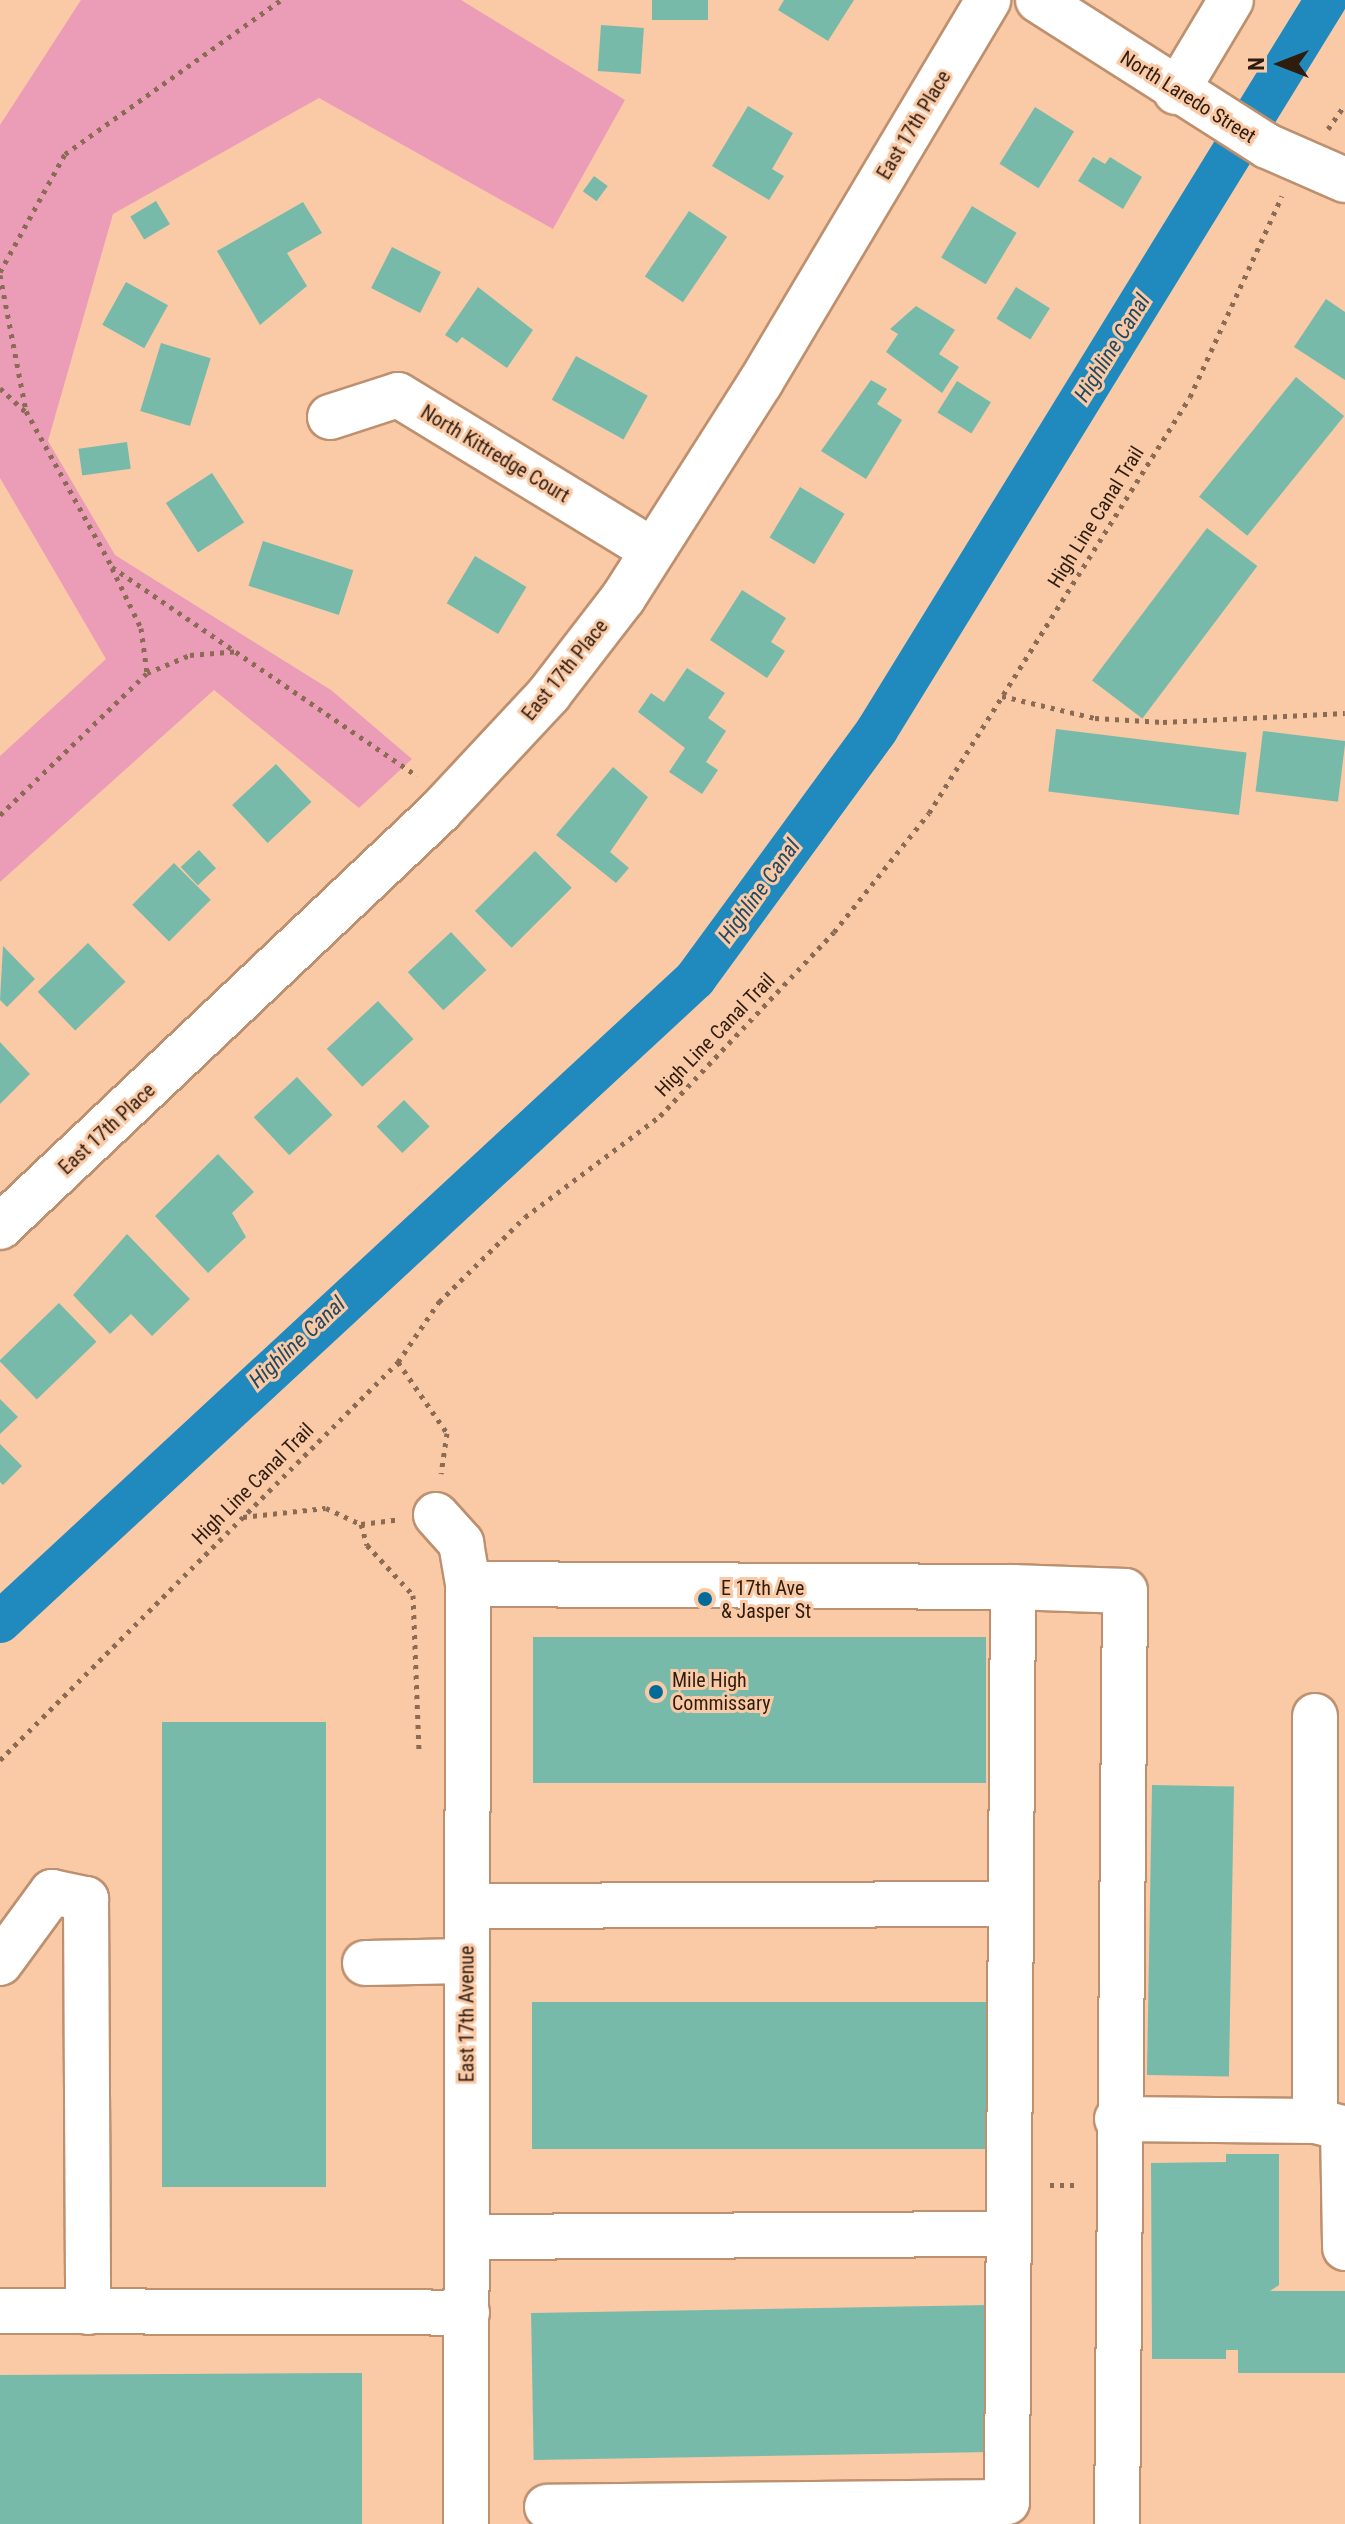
<!DOCTYPE html>
<html>
<head>
<meta charset="utf-8">
<style>
	body { margin:0 }
	#map { position:relative; width:1345px; height:2524px; overflow:hidden; background:#facaa7; font-family:"Roboto Condensed",sans-serif }
	div>[style] { position:absolute }
	[style*='--x'] { left:calc(var(--x)*1px); top:calc(var(--y)*1px); width:calc(var(--w)*1px); rotate:calc(var(--a)*1deg) }
	.green>* { inset:0; background:#eb9db8 }
	.canal>* { height:42px; margin:-21px; padding:0 21px; transform-origin:21px; border-radius:21px; background:#208abf }
	.building>* { inset:0; background:#78baaa; transform-origin:0 0 }
	.path>* { height:5px; margin-top:-2.5px; transform-origin:0; background:repeating-linear-gradient(90deg,#8b6b54 0 4px,transparent 0 10px) }
	.roads { filter:drop-shadow(2px 0 #bd906f) drop-shadow(-2px 0 #bd906f) drop-shadow(0 2px #bd906f) drop-shadow(0 -2px #bd906f) }
	.minor>* { height:44px; margin:-22px; padding:0 22px; transform-origin:22px; border-radius:22px; background:#fff }
	.dots>* { width:22px; height:22px; translate:-50% -50%; box-sizing:border-box; border:4px solid #facaa7; border-radius:50% }
	span { translate:-50% -50%; white-space:nowrap; text-align:center; line-height:1.15; -webkit-text-stroke:6px #facaa7; paint-order:stroke }
	.street-label { font-size:20px; color:#2e1c0f }
	.poi-label { font-size:20px; color:#2e1c0f }
	.left { translate:0 -50%; text-align:left }
	.water-label { font-size:22px; color:#214961; font-style:italic }
	.north { position:absolute; left:1241px; top:24px; width:80px; height:80px; -webkit-text-stroke:6px #facaa7; paint-order:stroke; rotate:270deg; font-size:22px; font-weight:700; line-height:32px; text-align:center; color:#2e1c0f }
	.north::after { content:''; display:block; margin:auto; width:28px; height:36px; background:#2e1c0f; clip-path:polygon(50% 0,100% 100%,50% 72%,0 100%) }
</style>
</head>
<body>
<div id="map">
	<div class="green">
		<div style="clip-path:polygon(81px 0,461px 0,625px 100px,553px 229px,319px 98px,113px 214px,48px 441px,115px 555px,331px 690px,412px 759px,359px 808px,214px 690px,0 882px,0 756px,106px 659px,0 478px,0 125px)"></div>
	</div>
	<div class="canal">
		<div style="--x:0;--y:1622;--w:947;--a:-42.77"></div>
		<div style="--x:695;--y:979;--w:308;--a:-53.8"></div>
		<div style="--x:877;--y:730;--w:857;--a:-58.41"></div>
	</div>
	<div class="building">
		<div style="left:652px;top:0;width:56px;height:20px"></div>
		<div style="clip-path:polygon(784px 0,854px 0,828px 41px,778px 10px)"></div>
		<div style="left:601px;top:25px;width:43px;height:46px;rotate:4deg"></div>
		<div style="clip-path:polygon(748px 106px,793px 133px,772px 169px,784px 176px,769px 200px,712px 166px)"></div>
		<div style="left:1035px;top:107px;width:46px;height:67px;rotate:32deg"></div>
		<div style="clip-path:polygon(1093px 157px,1105px 164px,1110px 157px,1142px 177px,1123px 209px,1078px 181px)"></div>
		<div style="left:594px;top:176px;width:17px;height:19px;rotate:36deg"></div>
		<div style="left:156px;top:201px;width:27px;height:30px;rotate:59deg"></div>
		<div style="clip-path:polygon(303px 202px,322px 233px,287px 253px,307px 286px,260px 325px,217px 251px)"></div>
		<div style="left:972px;top:206px;width:52px;height:60px;rotate:31deg"></div>
		<div style="left:689px;top:211px;width:46px;height:79px;rotate:34deg"></div>
		<div style="left:392px;top:247px;width:55px;height:46px;rotate:27deg"></div>
		<div style="left:126px;top:282px;width:48px;height:49px;rotate:29deg"></div>
		<div style="clip-path:polygon(478px 287px,533px 330px,507px 368px,462px 337px,457px 343px,445px 335px)"></div>
		<div style="left:1016px;top:287px;width:40px;height:37px;rotate:32deg"></div>
		<div style="clip-path:polygon(1326px 299px,1345px 312px,1345px 380px,1294px 347px)"></div>
		<div style="clip-path:polygon(916px 306px,955px 330px,939px 354px,959px 367px,942px 393px,886px 352px,898px 334px,890px 329px)"></div>
		<div style="left:161px;top:343px;width:52px;height:71px;rotate:17deg"></div>
		<div style="left:576px;top:356px;width:82px;height:50px;rotate:29deg"></div>
		<div style="left:1296px;top:377px;width:62px;height:154px;rotate:39deg"></div>
		<div style="clip-path:polygon(871px 380px,887px 389px,877px 404px,902px 420px,866px 479px,821px 451px)"></div>
		<div style="left:957px;top:381px;width:40px;height:37px;rotate:32deg"></div>
		<div style="left:127px;top:442px;width:27px;height:49px;rotate:82deg"></div>
		<div style="left:212px;top:473px;width:59px;height:55px;rotate:57deg"></div>
		<div style="left:800px;top:487px;width:52px;height:59px;rotate:31deg"></div>
		<div style="left:1207px;top:528px;width:63px;height:191px;rotate:37deg"></div>
		<div style="left:263px;top:541px;width:95px;height:47px;rotate:18deg"></div>
		<div style="left:475px;top:556px;width:60px;height:55px;rotate:31deg"></div>
		<div style="clip-path:polygon(742px 590px,786px 618px,771px 642px,785px 651px,767px 678px,710px 640px)"></div>
		<div style="clip-path:polygon(687px 668px,725px 693px,708px 718px,726px 731px,706px 762px,718px 770px,702px 794px,669px 772px,685px 748px,638px 712px,651px 693px,664px 702px)"></div>
		<div style="left:1056px;top:729px;width:192px;height:63px;rotate:7deg"></div>
		<div style="left:1263px;top:731px;width:83px;height:61px;rotate:7deg"></div>
		<div style="left:276px;top:764px;width:52px;height:60px;rotate:47deg"></div>
		<div style="clip-path:polygon(613px 767px,648px 797px,610px 852px,629px 868px,616px 883px,556px 835px)"></div>
		<div style="left:199px;top:850px;width:25px;height:25px;rotate:47deg"></div>
		<div style="left:535px;top:851px;width:52px;height:85px;rotate:45deg"></div>
		<div style="left:174px;top:863px;width:52px;height:59px;rotate:45deg"></div>
		<div style="left:451px;top:932px;width:52px;height:59px;rotate:47deg"></div>
		<div style="left:88px;top:943px;width:54px;height:70px;rotate:46deg"></div>
		<div style="clip-path:polygon(3px 946px,35px 979px,7px 1007px,0 1000px)"></div>
		<div style="left:378px;top:1001px;width:52px;height:70px;rotate:47deg"></div>
		<div style="clip-path:polygon(0 1042px,30px 1074px,0 1104px)"></div>
		<div style="left:297px;top:1077px;width:52px;height:59px;rotate:47deg"></div>
		<div style="left:404px;top:1100px;width:37px;height:38px;rotate:46deg"></div>
		<div style="clip-path:polygon(218px 1154px,254px 1192px,232px 1213px,246px 1237px,208px 1273px,155px 1216px)"></div>
		<div style="clip-path:polygon(127px 1234px,190px 1299px,152px 1336px,131px 1314px,110px 1334px,73px 1295px)"></div>
		<div style="left:59px;top:1303px;width:54px;height:83px;rotate:46deg"></div>
		<div style="clip-path:polygon(0 1399px,18px 1417px,0 1434px)"></div>
		<div style="clip-path:polygon(0 1444px,22px 1466px,3px 1485px,0 1482px)"></div>
		<div style="left:533px;top:1637px;width:453px;height:146px"></div>
		<div style="left:162px;top:1722px;width:164px;height:465px"></div>
		<div style="left:1152px;top:1785px;width:82px;height:290px;rotate:1deg"></div>
		<div style="left:532px;top:2002px;width:455px;height:147px"></div>
		<div style="clip-path:polygon(1226px 2154px,1279px 2154px,1279px 2285px,1270px 2291px,1345px 2291px,1345px 2373px,1238px 2373px,1238px 2350px,1226px 2350px,1226px 2359px,1152px 2359px,1151px 2163px,1226px 2162px)"></div>
		<div style="left:988px;top:2305px;width:147px;height:457px;rotate:89deg"></div>
		<div style="clip-path:polygon(341px 2373px,362px 2373px,362px 2524px,0 2524px,0 2375px)"></div>
	</div>
	<div class="path">
		<div style="--x:1328;--y:129;--w:29;--a:-55"></div>
		<div style="--x:0;--y:272;--w:135;--a:-61.2"></div>
		<div style="--x:65;--y:154;--w:265;--a:-35.5"></div>
		<div style="--x:0;--y:275;--w:138;--a:79.2"></div>
		<div style="--x:26;--y:411;--w:178;--a:61.1"></div>
		<div style="--x:112;--y:567;--w:370;--a:34.4"></div>
		<div style="--x:0;--y:388;--w:34;--a:43"></div>
		<div style="--x:112;--y:568;--w:67;--a:64.2"></div>
		<div style="--x:141;--y:628;--w:45;--a:82.4"></div>
		<div style="--x:1002;--y:696;--w:96;--a:13.3"></div>
		<div style="--x:1095;--y:718;--w:68;--a:3.4"></div>
		<div style="--x:1163;--y:722;--w:182;--a:-2.8"></div>
		<div style="--x:0;--y:815;--w:204;--a:-44"></div>
		<div style="--x:147;--y:673;--w:47;--a:-22.7"></div>
		<div style="--x:190;--y:655;--w:50;--a:-4.6"></div>
		<div style="--x:398;--y:1362;--w:86;--a:55.4"></div>
		<div style="--x:447;--y:1433;--w:41;--a:98.3"></div>
		<div style="--x:243;--y:1517;--w:83;--a:-6.2"></div>
		<div style="--x:326;--y:1508;--w:38;--a:25"></div>
		<div style="--x:361;--y:1524;--w:35;--a:-7"></div>
		<div style="--x:361;--y:1524;--w:22;--a:74"></div>
		<div style="--x:367;--y:1545;--w:68;--a:47.4"></div>
		<div style="--x:413;--y:1595;--w:154;--a:87.8"></div>
		<div style="--x:0;--y:1760;--w:563;--a:-45"></div>
		<div style="--x:398;--y:1362;--w:73;--a:-55.7"></div>
		<div style="--x:439;--y:1302;--w:121;--a:-44.7"></div>
		<div style="--x:525;--y:1217;--w:169;--a:-36.8"></div>
		<div style="--x:660;--y:1116;--w:253;--a:-46.6"></div>
		<div style="--x:834;--y:932;--w:152;--a:-51.4"></div>
		<div style="--x:929;--y:813;--w:491;--a:-57.9"></div>
		<div style="--x:1190;--y:397;--w:221;--a:-65.4"></div>
		<div style="--x:1050;--y:2185;--w:30;--a:0"></div>
	</div>
	<div class="roads">
		<div class="minor">
			<div style="--x:1038;--y:0;--w:272;--a:32.5"></div>
			<div style="--x:1267;--y:146;--w:85;--a:23.6"></div>
			<div style="--x:1176;--y:92;--w:107;--a:-59.1"></div>
			<div style="--x:330;--y:417;--w:71;--a:-17.9"></div>
			<div style="--x:398;--y:395;--w:298;--a:31.4"></div>
			<div style="--x:0;--y:1227;--w:606;--a:-43.39"></div>
			<div style="--x:440;--y:811;--w:160;--a:-47"></div>
			<div style="--x:549;--y:694;--w:121;--a:-52.4"></div>
			<div style="--x:623;--y:598;--w:255;--a:-57.5"></div>
			<div style="--x:760;--y:383;--w:446;--a:-59.2"></div>
			<div style="--x:436;--y:1515;--w:38;--a:48"></div>
			<div style="--x:461;--y:1543;--w:42;--a:80.3"></div>
			<div style="--x:468;--y:1584;--w:940;--a:90.12"></div>
			<div style="--x:468;--y:1584;--w:545;--a:0.32"></div>
			<div style="--x:1013;--y:1587;--w:915;--a:90.38"></div>
			<div style="--x:1007;--y:2502;--w:460;--a:179.4"></div>
			<div style="--x:1013;--y:1587;--w:112;--a:2"></div>
			<div style="--x:1125;--y:1591;--w:933;--a:90.49"></div>
			<div style="--x:467;--y:1906;--w:544;--a:-0.21"></div>
			<div style="--x:0;--y:1963;--w:88;--a:-53.8"></div>
			<div style="--x:52;--y:1892;--w:35;--a:12"></div>
			<div style="--x:86;--y:1899;--w:413;--a:89.7"></div>
			<div style="--x:365;--y:1963;--w:102;--a:-1.1"></div>
			<div style="--x:1117;--y:2119;--w:198;--a:0.6"></div>
			<div style="--x:1315;--y:2121;--w:405;--a:-90"></div>
			<div style="--x:1315;--y:2121;--w:29;--a:14"></div>
			<div style="--x:1343;--y:2128;--w:120;--a:89"></div>
			<div style="--x:467;--y:2237;--w:542;--a:-0.32"></div>
			<div style="--x:0;--y:2311;--w:467;--a:0.2"></div>
		</div>
	</div>
	<div class="dots">
		<div style="left:705px;top:1599px;background:#046b99"></div>
		<div style="left:656px;top:1692px;background:#046b99"></div>
	</div>
	<div class="street-label">
		<span style="left:1188px;top:97px;rotate:32deg">North Laredo Street</span>
		<span style="left:914px;top:125px;rotate:-59deg">East 17th Place</span>
		<span style="left:495px;top:454px;rotate:31deg">North Kittredge Court</span>
		<span style="left:1096px;top:517px;rotate:-58deg">High Line Canal Trail</span>
		<span style="left:565px;top:670px;rotate:-51deg">East 17th Place</span>
		<span style="left:715px;top:1035px;rotate:-46deg">High Line Canal Trail</span>
		<span style="left:107px;top:1129px;rotate:-43deg">East 17th Place</span>
		<span style="left:253px;top:1484px;rotate:-45deg">High Line Canal Trail</span>
		<span style="left:467px;top:2014px;rotate:-90deg">East 17th Avenue</span>
	</div>
	<div class="poi-label">
		<span class="left" style="left:721px;top:1600px">E 17th Ave<br>&amp; Jasper St</span>
		<span class="left" style="left:672px;top:1692px">Mile High<br>Commissary</span>
	</div>
	<div class="water-label">
		<span style="left:1112px;top:348px;rotate:-58deg">Highline Canal</span>
		<span style="left:759px;top:891px;rotate:-54deg">Highline Canal</span>
		<span style="left:297px;top:1342px;rotate:-43deg">Highline Canal</span>
	</div>
	<div class="north">N</div>
</div>
</body>
</html>
